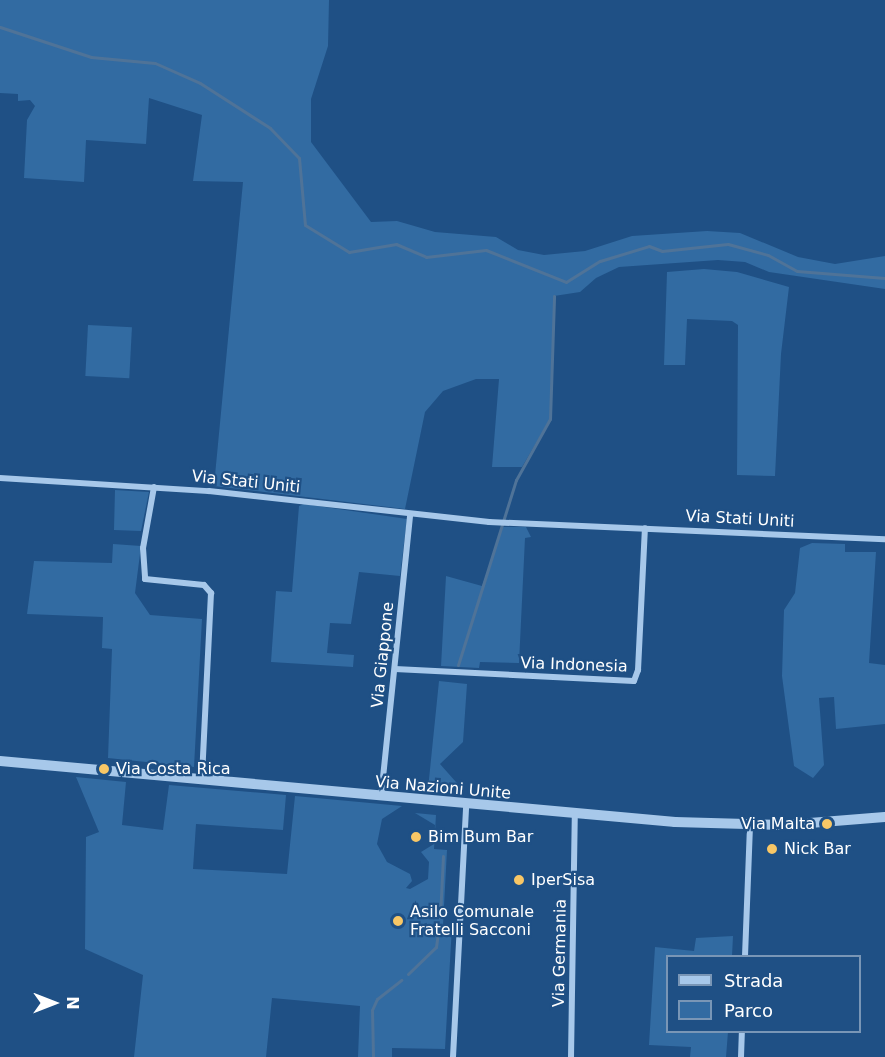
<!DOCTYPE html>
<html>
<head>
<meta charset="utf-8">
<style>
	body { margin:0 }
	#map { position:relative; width:885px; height:1057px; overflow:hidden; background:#1f5085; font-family:"DejaVu Sans",sans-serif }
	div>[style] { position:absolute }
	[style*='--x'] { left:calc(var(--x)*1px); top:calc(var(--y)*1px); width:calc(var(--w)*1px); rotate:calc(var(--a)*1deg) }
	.green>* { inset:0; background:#326ba2; transform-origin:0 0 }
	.stream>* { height:3px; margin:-1.5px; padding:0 1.5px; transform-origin:1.5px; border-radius:1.5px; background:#4f7398 }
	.minor>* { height:6px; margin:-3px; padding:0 3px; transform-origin:3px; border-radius:3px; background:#a7c8ea }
	.tertiary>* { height:10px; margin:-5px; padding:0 5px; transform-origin:5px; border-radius:5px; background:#a7c8ea }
	.dots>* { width:16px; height:16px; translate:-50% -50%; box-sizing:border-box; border:3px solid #1f5085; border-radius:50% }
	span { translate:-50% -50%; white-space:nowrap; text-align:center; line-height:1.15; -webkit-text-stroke:4.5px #1f5085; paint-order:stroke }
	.street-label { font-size:16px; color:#fff }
	.poi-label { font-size:16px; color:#fff }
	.left { translate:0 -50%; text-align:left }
	.right { translate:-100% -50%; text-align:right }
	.legend { position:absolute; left:666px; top:955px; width:195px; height:78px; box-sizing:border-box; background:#1f5085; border:2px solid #7996b6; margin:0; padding:8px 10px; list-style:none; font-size:18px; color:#fff }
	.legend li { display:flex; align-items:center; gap:12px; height:30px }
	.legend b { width:30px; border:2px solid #7996b6 }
	.north { position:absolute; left:24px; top:973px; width:60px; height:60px; -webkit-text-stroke:4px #1f5085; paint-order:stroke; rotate:90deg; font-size:16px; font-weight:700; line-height:24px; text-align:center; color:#fff }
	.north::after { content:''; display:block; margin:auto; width:21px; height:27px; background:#fff; clip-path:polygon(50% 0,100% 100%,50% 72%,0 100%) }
</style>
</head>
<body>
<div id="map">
	<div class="green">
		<div style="clip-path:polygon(0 0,329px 0,328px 46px,311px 99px,311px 142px,371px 222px,397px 221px,435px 232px,496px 237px,518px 250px,544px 255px,585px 251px,632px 236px,707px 231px,740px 233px,798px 257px,835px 264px,885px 256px,885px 289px,769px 272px,745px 262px,718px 260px,619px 267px,596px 278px,580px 292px,554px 296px,550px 419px,522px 467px,492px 467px,499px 379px,476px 379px,443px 391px,425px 412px,405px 509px,214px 486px,243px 182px,193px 181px,202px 115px,149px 98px,146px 144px,86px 140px,84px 182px,24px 178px,27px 120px,35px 106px,30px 100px,18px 101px,18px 94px,0 93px)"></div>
		<div style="clip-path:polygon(704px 269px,737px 272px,789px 287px,781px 354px,775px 476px,737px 475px,738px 325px,732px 321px,687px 319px,685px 365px,664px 365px,667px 272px)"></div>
		<div style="left:88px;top:325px;width:44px;height:51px;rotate:3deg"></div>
		<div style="clip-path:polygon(115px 490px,149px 492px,141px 531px,114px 530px)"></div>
		<div style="clip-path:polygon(304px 504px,407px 519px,400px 576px,359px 572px,351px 624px,330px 623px,327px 653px,354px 655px,353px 667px,271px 662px,276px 591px,292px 592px,299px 506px)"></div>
		<div style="clip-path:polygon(503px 527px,526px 527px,531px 537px,525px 538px,519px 663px,480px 662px,479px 668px,441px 666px,446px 576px,482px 586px)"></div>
		<div style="clip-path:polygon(812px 543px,845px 544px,845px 552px,876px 552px,869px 663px,885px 665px,885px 724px,836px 729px,834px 697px,819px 698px,824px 765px,813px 778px,794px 766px,782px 676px,784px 610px,795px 593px,800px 548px)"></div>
		<div style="clip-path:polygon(113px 544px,141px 546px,135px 593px,150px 615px,202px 619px,194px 767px,108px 758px,112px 649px,102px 648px,103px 617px,27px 614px,34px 561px,112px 563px)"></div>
		<div style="clip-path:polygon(439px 681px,467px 684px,463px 742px,440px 764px,464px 791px,428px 789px)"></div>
		<div style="clip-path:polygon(76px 777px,126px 782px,122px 825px,163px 830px,169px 785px,286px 795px,283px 830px,196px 824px,193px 869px,287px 874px,295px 796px,402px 806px,382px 819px,377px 844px,387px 862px,410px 874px,412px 881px,406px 888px,410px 889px,428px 879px,429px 862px,421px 852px,434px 844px,435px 825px,415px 813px,436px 815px,434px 849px,447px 850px,443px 925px,452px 926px,445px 1049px,392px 1048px,392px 1057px,358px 1057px,360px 1006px,272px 998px,266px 1057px,134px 1057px,143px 975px,85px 949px,86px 837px,99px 832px)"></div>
		<div style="clip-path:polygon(733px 936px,732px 956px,668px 956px,668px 1032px,728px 1032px,726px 1057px,690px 1057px,691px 1047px,649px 1045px,655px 947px,694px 951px,696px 938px)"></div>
	</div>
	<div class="stream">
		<div style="--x:0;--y:27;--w:96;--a:18.2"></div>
		<div style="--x:91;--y:57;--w:64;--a:5.4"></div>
		<div style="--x:155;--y:63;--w:49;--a:24"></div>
		<div style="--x:200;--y:83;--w:83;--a:32.7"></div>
		<div style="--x:270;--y:128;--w:42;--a:46"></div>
		<div style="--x:299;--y:158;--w:67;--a:84.9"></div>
		<div style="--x:305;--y:225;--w:52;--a:31.5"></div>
		<div style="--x:349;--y:252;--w:48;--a:-9.7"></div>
		<div style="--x:396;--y:244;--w:33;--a:23"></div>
		<div style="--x:426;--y:257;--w:60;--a:-6.7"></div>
		<div style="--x:486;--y:250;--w:86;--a:21.8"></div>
		<div style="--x:566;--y:282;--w:40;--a:-32"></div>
		<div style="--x:600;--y:261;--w:51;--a:-17"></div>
		<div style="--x:649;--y:246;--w:14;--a:21"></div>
		<div style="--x:662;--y:251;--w:66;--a:-6.1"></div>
		<div style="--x:728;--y:244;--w:41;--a:15.4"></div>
		<div style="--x:768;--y:255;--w:33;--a:29"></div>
		<div style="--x:797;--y:271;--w:88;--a:4.5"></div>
		<div style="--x:458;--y:665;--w:194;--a:-72.6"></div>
		<div style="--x:516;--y:480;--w:70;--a:-60.9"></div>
		<div style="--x:550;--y:419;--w:123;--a:-88.1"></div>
		<div style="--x:440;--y:917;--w:61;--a:-87.2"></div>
		<div style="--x:408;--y:974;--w:39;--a:-44"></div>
		<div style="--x:436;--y:947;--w:21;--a:-82"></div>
		<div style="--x:373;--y:1057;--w:47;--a:-91.2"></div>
		<div style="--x:372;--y:1010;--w:12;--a:-66"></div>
		<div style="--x:377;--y:999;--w:31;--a:-38"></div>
	</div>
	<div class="minor">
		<div style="--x:0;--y:478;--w:209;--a:3.6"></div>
		<div style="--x:209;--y:491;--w:282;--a:6.3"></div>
		<div style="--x:489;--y:522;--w:396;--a:2.5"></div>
		<div style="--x:154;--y:487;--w:62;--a:100.2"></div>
		<div style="--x:143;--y:548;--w:31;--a:86"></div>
		<div style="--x:145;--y:579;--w:59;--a:5.8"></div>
		<div style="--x:204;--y:585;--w:11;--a:49"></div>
		<div style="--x:211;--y:593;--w:185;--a:92.8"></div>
		<div style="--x:395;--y:669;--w:239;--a:2.9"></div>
		<div style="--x:634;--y:681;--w:12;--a:-70"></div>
		<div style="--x:638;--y:670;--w:142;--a:-87.2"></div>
		<div style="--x:381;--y:797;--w:283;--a:-84.1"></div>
		<div style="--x:745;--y:956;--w:131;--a:-87.8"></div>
		<div style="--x:453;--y:1057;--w:252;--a:-87"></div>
		<div style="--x:571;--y:1057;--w:243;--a:-89.1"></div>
		<div style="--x:741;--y:1057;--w:25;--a:-88"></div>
	</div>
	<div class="tertiary">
		<div style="--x:0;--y:761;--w:678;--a:5.16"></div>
		<div style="--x:675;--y:822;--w:110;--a:1.6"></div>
		<div style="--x:785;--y:825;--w:100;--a:-4.6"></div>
	</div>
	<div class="dots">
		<div style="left:104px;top:769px;background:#f8c766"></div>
		<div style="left:827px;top:824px;background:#f8c766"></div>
		<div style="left:416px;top:837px;background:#f8c766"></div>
		<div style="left:772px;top:849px;background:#f8c766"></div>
		<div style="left:519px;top:880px;background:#f8c766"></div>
		<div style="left:398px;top:921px;background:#f8c766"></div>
	</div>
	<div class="street-label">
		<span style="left:246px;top:482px;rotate:6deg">Via Stati Uniti</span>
		<span style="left:740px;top:519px;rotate:3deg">Via Stati Uniti</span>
		<span style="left:383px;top:655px;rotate:-84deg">Via Giappone</span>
		<span style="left:574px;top:665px;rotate:2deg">Via Indonesia</span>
		<span style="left:443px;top:788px;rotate:5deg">Via Nazioni Unite</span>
		<span style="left:560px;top:953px;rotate:-89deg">Via Germania</span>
	</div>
	<div class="poi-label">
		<span class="left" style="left:116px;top:769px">Via Costa Rica</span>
		<span class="right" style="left:815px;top:824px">Via Malta</span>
		<span class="left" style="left:428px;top:837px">Bim Bum Bar</span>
		<span class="left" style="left:784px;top:849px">Nick Bar</span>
		<span class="left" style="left:531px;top:880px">IperSisa</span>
		<span class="left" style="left:410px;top:921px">Asilo Comunale<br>Fratelli Sacconi</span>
	</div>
	<ul class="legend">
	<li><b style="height:8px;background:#a7c8ea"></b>Strada</li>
	<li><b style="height:16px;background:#326ba2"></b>Parco</li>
	</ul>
	<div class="north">N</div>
</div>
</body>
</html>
